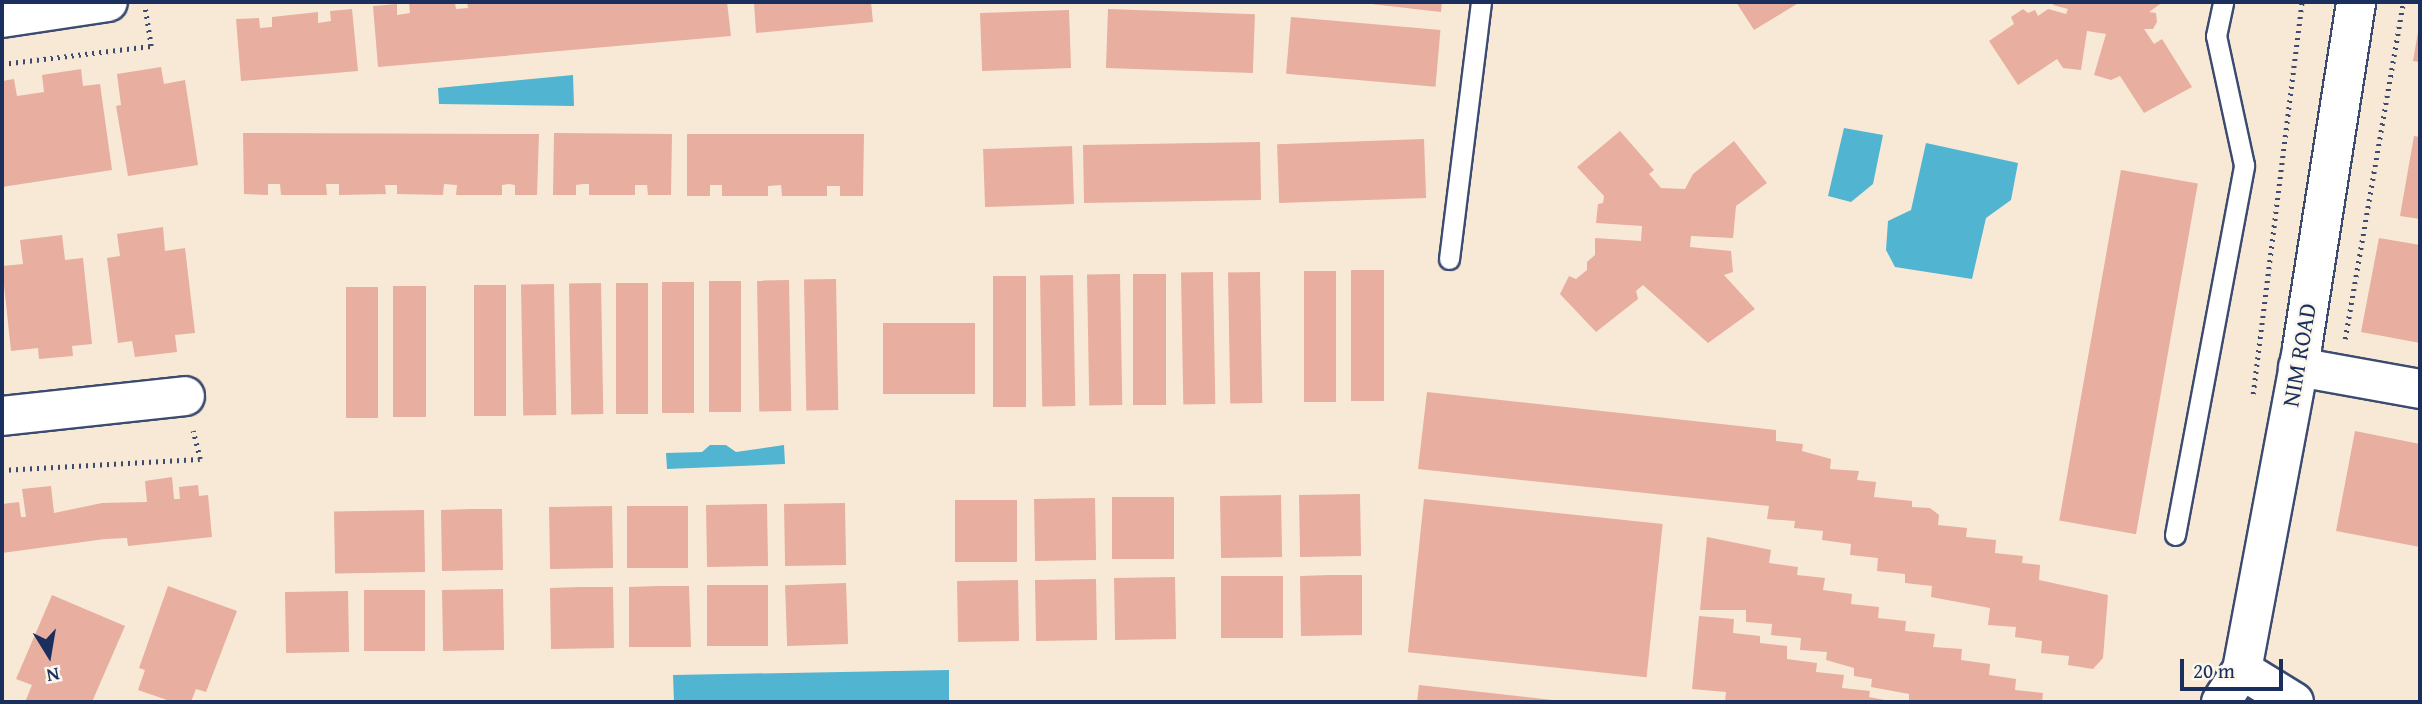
<!DOCTYPE html>
<html>
<head>
<meta charset="utf-8">
<style>
	body { margin:0 }
	#map { position:relative; width:2422px; height:704px; overflow:hidden; background:#f8e9d6; font-family:"Gentium Book Plus",serif }
	div>[style] { position:absolute }
	[style*='--x'] { left:calc(var(--x)*1px); top:calc(var(--y)*1px); width:calc(var(--w)*1px); rotate:calc(var(--a)*1deg) }
	.water>* { inset:0; background:#51b4d0 }
	.building>* { inset:0; background:#e8ae9f; transform-origin:0 0 }
	.path>* { height:4.5px; margin-top:-2.25px; transform-origin:0; background:repeating-linear-gradient(90deg,#3c4b70 0 2px,transparent 0 7px) }
	.roads { filter:drop-shadow(2px 0 #3c4b70) drop-shadow(-2px 0 #3c4b70) drop-shadow(0 2px #3c4b70) drop-shadow(0 -2px #3c4b70) }
	.lane>* { height:19px; margin:-9.5px; padding:0 9.5px; transform-origin:9.5px; border-radius:9.5px; background:#fff }
	.street>* { height:38px; margin:-19px; padding:0 19px; transform-origin:19px; border-radius:19px; background:#fff }
	span { translate:-50% -50%; white-space:nowrap; text-align:center; line-height:1.15; -webkit-text-stroke:5px #fbf7ec; paint-order:stroke }
	.street-label { font-size:24px; color:#1b2f5e }
	.frame { position:absolute; inset:0; border:4px solid #1b2f5e; pointer-events:none }
	.north { position:absolute; left:14px; top:620px; width:70px; height:70px; -webkit-text-stroke:5px #fbf7ec; paint-order:stroke; rotate:169deg; font-size:19px; font-weight:700; line-height:28px; text-align:center; color:#1b2f5e }
	.north::after { content:''; display:block; margin:auto; width:24px; height:32px; background:#1b2f5e; clip-path:polygon(50% 0,100% 100%,50% 72%,0 100%) }
	.scale { position:absolute; left:2180px; top:659px; width:103px; height:32px; box-sizing:border-box; border:4px solid #1b2f5e; border-top:0; padding-left:9px; font-size:21px; line-height:24px; white-space:nowrap; color:#1b2f5e; -webkit-text-stroke:5px #fbf7ec; paint-order:stroke }
</style>
</head>
<body>
<div id="map">
	<div class="water">
		<div style="clip-path:polygon(573px 75px,574px 106px,439px 104px,438px 88px)"></div>
		<div style="clip-path:polygon(1844px 128px,1883px 135px,1873px 184px,1851px 202px,1828px 196px)"></div>
		<div style="clip-path:polygon(1926px 143px,2018px 163px,2011px 200px,1986px 218px,1972px 279px,1895px 267px,1886px 250px,1888px 221px,1911px 210px)"></div>
		<div style="clip-path:polygon(710px 445px,726px 445px,736px 452px,784px 445px,785px 464px,667px 469px,666px 453px,702px 452px)"></div>
		<div style="clip-path:polygon(949px 670px,949px 702px,674px 702px,673px 675px)"></div>
	</div>
	<div class="building">
		<div style="clip-path:polygon(424px 2px,455px 2px,456px 9px,468px 8px,467px 2px,727px 2px,731px 36px,378px 67px,373px 6px,397px 4px,397px 15px,410px 13px,409px 3px)"></div>
		<div style="clip-path:polygon(754px 2px,871px 2px,873px 22px,756px 33px)"></div>
		<div style="clip-path:polygon(1354px 2px,1442px 2px,1441px 12px)"></div>
		<div style="clip-path:polygon(1736px 2px,1800px 2px,1754px 30px)"></div>
		<div style="clip-path:polygon(2055px 2px,2163px 2px,2149px 12px,2156px 13px,2157px 22px,2153px 29px,2144px 29px,2154px 44px,2162px 39px,2192px 87px,2144px 113px,2120px 76px,2111px 80px,2094px 75px,2106px 34px,2087px 31px,2081px 70px,2063px 68px,2057px 59px,2018px 85px,1989px 41px,2014px 24px,2011px 17px,2023px 9px,2028px 13px,2035px 10px,2038px 16px,2048px 9px,2066px 14px,2068px 9px,2053px 5px)"></div>
		<div style="clip-path:polygon(352px 9px,358px 71px,241px 81px,236px 19px,259px 18px,260px 28px,272px 27px,272px 17px,318px 12px,318px 23px,331px 21px,330px 11px)"></div>
		<div style="left:1108px;top:9px;width:147px;height:59px;rotate:2deg"></div>
		<div style="left:1069px;top:10px;width:58px;height:89px;rotate:88deg"></div>
		<div style="left:1291px;top:17px;width:150px;height:57px;rotate:5deg"></div>
		<div style="clip-path:polygon(2419px 26px,2420px 26px,2420px 62px,2413px 61px)"></div>
		<div style="clip-path:polygon(161px 67px,164px 84px,185px 80px,198px 165px,128px 176px,116px 106px,121px 105px,117px 74px)"></div>
		<div style="clip-path:polygon(81px 69px,83px 86px,100px 84px,112px 170px,2px 187px,2px 81px,14px 79px,17px 96px,44px 92px,42px 75px)"></div>
		<div style="clip-path:polygon(1620px 131px,1654px 170px,1649px 174px,1661px 188px,1685px 189px,1693px 174px,1734px 141px,1767px 183px,1736px 206px,1733px 238px,1691px 236px,1690px 247px,1731px 251px,1733px 272px,1724px 275px,1755px 309px,1708px 343px,1643px 285px,1636px 291px,1638px 299px,1596px 332px,1560px 294px,1569px 276px,1576px 279px,1587px 270px,1587px 262px,1595px 255px,1595px 238px,1641px 241px,1642px 226px,1596px 223px,1598px 204px,1603px 203px,1604px 196px,1577px 167px)"></div>
		<div style="clip-path:polygon(243px 133px,539px 134px,537px 195px,515px 195px,515px 185px,509px 184px,502px 185px,502px 195px,456px 195px,457px 185px,444px 184px,443px 195px,397px 194px,397px 185px,385px 185px,386px 194px,339px 195px,339px 184px,326px 184px,327px 195px,281px 195px,280px 184px,268px 184px,268px 195px,244px 194px)"></div>
		<div style="clip-path:polygon(554px 133px,672px 134px,671px 195px,648px 195px,647px 185px,635px 185px,635px 195px,589px 195px,589px 184px,583px 184px,576px 185px,576px 195px,553px 195px)"></div>
		<div style="clip-path:polygon(687px 134px,864px 134px,863px 196px,840px 196px,840px 186px,827px 186px,827px 196px,782px 196px,781px 185px,768px 186px,768px 196px,722px 196px,722px 185px,710px 185px,710px 196px,687px 196px)"></div>
		<div style="clip-path:polygon(2414px 136px,2420px 137px,2420px 219px,2400px 216px)"></div>
		<div style="left:1424px;top:139px;width:59px;height:147px;rotate:88deg"></div>
		<div style="left:1260px;top:142px;width:58px;height:177px;rotate:89deg"></div>
		<div style="left:1072px;top:146px;width:58px;height:89px;rotate:88deg"></div>
		<div style="left:2121px;top:170px;width:78px;height:356px;rotate:10deg"></div>
		<div style="clip-path:polygon(163px 227px,165px 251px,185px 248px,195px 333px,175px 335px,177px 352px,135px 357px,132px 341px,118px 343px,107px 258px,120px 256px,117px 234px)"></div>
		<div style="clip-path:polygon(62px 235px,65px 260px,83px 258px,92px 344px,72px 346px,73px 356px,39px 359px,38px 348px,11px 351px,2px 266px,23px 264px,20px 240px)"></div>
		<div style="clip-path:polygon(2379px 238px,2420px 245px,2420px 343px,2361px 332px)"></div>
		<div style="left:1351px;top:270px;width:33px;height:131px"></div>
		<div style="left:1304px;top:271px;width:32px;height:131px"></div>
		<div style="left:1213px;top:272px;width:132px;height:32px;rotate:89deg"></div>
		<div style="left:1260px;top:272px;width:131px;height:32px;rotate:89deg"></div>
		<div style="left:1120px;top:274px;width:131px;height:33px;rotate:89deg"></div>
		<div style="left:1133px;top:274px;width:33px;height:131px"></div>
		<div style="left:1073px;top:275px;width:131px;height:33px;rotate:89deg"></div>
		<div style="left:993px;top:276px;width:33px;height:131px"></div>
		<div style="left:836px;top:279px;width:131px;height:32px;rotate:89deg"></div>
		<div style="left:789px;top:280px;width:131px;height:32px;rotate:89deg"></div>
		<div style="left:709px;top:281px;width:32px;height:131px"></div>
		<div style="left:662px;top:282px;width:32px;height:131px"></div>
		<div style="left:601px;top:283px;width:131px;height:32px;rotate:89deg"></div>
		<div style="left:616px;top:283px;width:32px;height:131px"></div>
		<div style="left:554px;top:284px;width:131px;height:33px;rotate:89deg"></div>
		<div style="left:474px;top:285px;width:32px;height:131px"></div>
		<div style="left:393px;top:286px;width:33px;height:131px"></div>
		<div style="left:346px;top:287px;width:32px;height:131px"></div>
		<div style="left:883px;top:323px;width:92px;height:71px"></div>
		<div style="clip-path:polygon(1427px 392px,1776px 430px,1776px 441px,1803px 444px,1802px 451px,1831px 459px,1830px 469px,1859px 471px,1857px 480px,1876px 482px,1874px 497px,1912px 501px,1912px 507px,1930px 508px,1939px 515px,1938px 525px,1967px 528px,1966px 537px,1996px 540px,1995px 553px,2023px 556px,2022px 563px,2040px 565px,2039px 580px,2108px 595px,2103px 658px,2093px 669px,2068px 665px,2069px 656px,2041px 653px,2042px 641px,2015px 637px,2016px 627px,1988px 625px,1990px 608px,1931px 597px,1932px 586px,1905px 583px,1905px 574px,1877px 571px,1878px 558px,1850px 555px,1851px 544px,1822px 540px,1823px 531px,1794px 528px,1795px 521px,1767px 519px,1769px 506px,1418px 469px)"></div>
		<div style="clip-path:polygon(2355px 431px,2420px 444px,2420px 547px,2336px 531px)"></div>
		<div style="clip-path:polygon(172px 477px,174px 499px,180px 499px,179px 487px,198px 485px,199px 496px,208px 495px,212px 537px,128px 546px,127px 538px,105px 539px,2px 553px,2px 504px,19px 502px,21px 517px,26px 517px,22px 489px,51px 486px,54px 513px,102px 503px,147px 502px,145px 481px)"></div>
		<div style="left:1360px;top:494px;width:62px;height:61px;rotate:89deg"></div>
		<div style="left:1281px;top:495px;width:62px;height:61px;rotate:89deg"></div>
		<div style="left:1174px;top:497px;width:62px;height:62px;rotate:90deg"></div>
		<div style="left:1095px;top:498px;width:62px;height:61px;rotate:89deg"></div>
		<div style="left:1424px;top:499px;width:240px;height:154px;rotate:6deg"></div>
		<div style="left:1017px;top:500px;width:62px;height:62px;rotate:90deg"></div>
		<div style="left:845px;top:503px;width:62px;height:61px;rotate:89deg"></div>
		<div style="left:767px;top:504px;width:62px;height:61px;rotate:89deg"></div>
		<div style="left:612px;top:506px;width:62px;height:63px;rotate:89deg"></div>
		<div style="left:627px;top:506px;width:61px;height:62px"></div>
		<div style="clip-path:polygon(471px 509px,502px 509px,503px 570px,442px 571px,441px 510px)"></div>
		<div style="left:424px;top:510px;width:62px;height:90px;rotate:89deg"></div>
		<div style="clip-path:polygon(1707px 537px,1771px 550px,1769px 563px,1798px 567px,1797px 575px,1825px 578px,1823px 590px,1852px 594px,1851px 604px,1879px 607px,1878px 618px,1906px 621px,1905px 631px,1935px 634px,1933px 647px,1962px 649px,1961px 660px,1990px 664px,1989px 675px,2016px 679px,2015px 690px,2043px 693px,2042px 702px,1909px 702px,1909px 694px,1871px 687px,1872px 679px,1854px 676px,1854px 668px,1826px 660px,1827px 652px,1800px 650px,1801px 638px,1771px 635px,1772px 624px,1746px 622px,1746px 610px,1700px 610px)"></div>
		<div style="clip-path:polygon(1330px 575px,1362px 575px,1362px 635px,1301px 636px,1300px 576px)"></div>
		<div style="left:1221px;top:576px;width:62px;height:62px"></div>
		<div style="left:1175px;top:577px;width:62px;height:61px;rotate:89deg"></div>
		<div style="left:1096px;top:579px;width:61px;height:61px;rotate:89deg"></div>
		<div style="left:1018px;top:580px;width:61px;height:61px;rotate:89deg"></div>
		<div style="left:846px;top:583px;width:61px;height:61px;rotate:88deg"></div>
		<div style="left:707px;top:585px;width:61px;height:61px"></div>
		<div style="clip-path:polygon(168px 586px,237px 611px,206px 692px,196px 689px,191px 702px,173px 702px,138px 690px,145px 670px,139px 668px)"></div>
		<div style="clip-path:polygon(658px 586px,689px 586px,691px 647px,629px 647px,629px 587px)"></div>
		<div style="clip-path:polygon(580px 587px,613px 587px,614px 648px,551px 649px,550px 588px)"></div>
		<div style="left:503px;top:589px;width:61px;height:61px;rotate:89deg"></div>
		<div style="left:425px;top:590px;width:61px;height:61px;rotate:90deg"></div>
		<div style="left:348px;top:591px;width:61px;height:63px;rotate:89deg"></div>
		<div style="clip-path:polygon(52px 595px,125px 626px,92px 702px,25px 702px,32px 685px,16px 679px)"></div>
		<div style="clip-path:polygon(1699px 616px,1734px 619px,1733px 633px,1760px 636px,1760px 643px,1787px 646px,1787px 659px,1817px 663px,1816px 672px,1844px 675px,1842px 688px,1870px 691px,1869px 697px,1896px 702px,1737px 702px,1725px 701px,1726px 692px,1692px 689px)"></div>
		<div style="clip-path:polygon(1419px 685px,1561px 701px,1561px 702px,1417px 702px)"></div>
	</div>
	<div class="path">
		<div style="--x:2;--y:64;--w:150;--a:-6.9"></div>
		<div style="--x:151;--y:46;--w:37;--a:-99"></div>
		<div style="--x:2345;--y:339;--w:342;--a:-80.2"></div>
		<div style="--x:2253;--y:394;--w:395;--a:-82.9"></div>
		<div style="--x:2;--y:470;--w:198;--a:-3.2"></div>
		<div style="--x:200;--y:459;--w:29;--a:-104"></div>
	</div>
	<div class="roads">
		<div class="lane">
			<div style="--x:1449;--y:259;--w:259;--a:-82.9"></div>
			<div style="--x:2175;--y:535;--w:376;--a:-79.4"></div>
			<div style="--x:2244;--y:165;--w:132;--a:-102.2"></div>
			<div style="--x:2216;--y:36;--w:35;--a:-78"></div>
		</div>
		<div class="street">
			<div style="--x:2;--y:18;--w:107;--a:-8.6"></div>
			<div style="--x:2298;--y:367;--w:124;--a:10.2"></div>
			<div style="--x:2;--y:416;--w:184;--a:-6.2"></div>
			<div style="--x:2242;--y:670;--w:61;--a:31.6"></div>
			<div style="--x:2221;--y:702;--w:38;--a:-57"></div>
			<div style="--x:2242;--y:670;--w:328;--a:-79.4"></div>
			<div style="--x:2302;--y:348;--w:350;--a:-81.1"></div>
		</div>
	</div>
	<div class="street-label">
		<span style="left:2299px;top:355px;rotate:-80deg">NIM ROAD</span>
	</div>
	<div class="frame"></div>
	<div class="north">N</div>
	<div class="scale">20 m</div>
</div>
</body>
</html>
